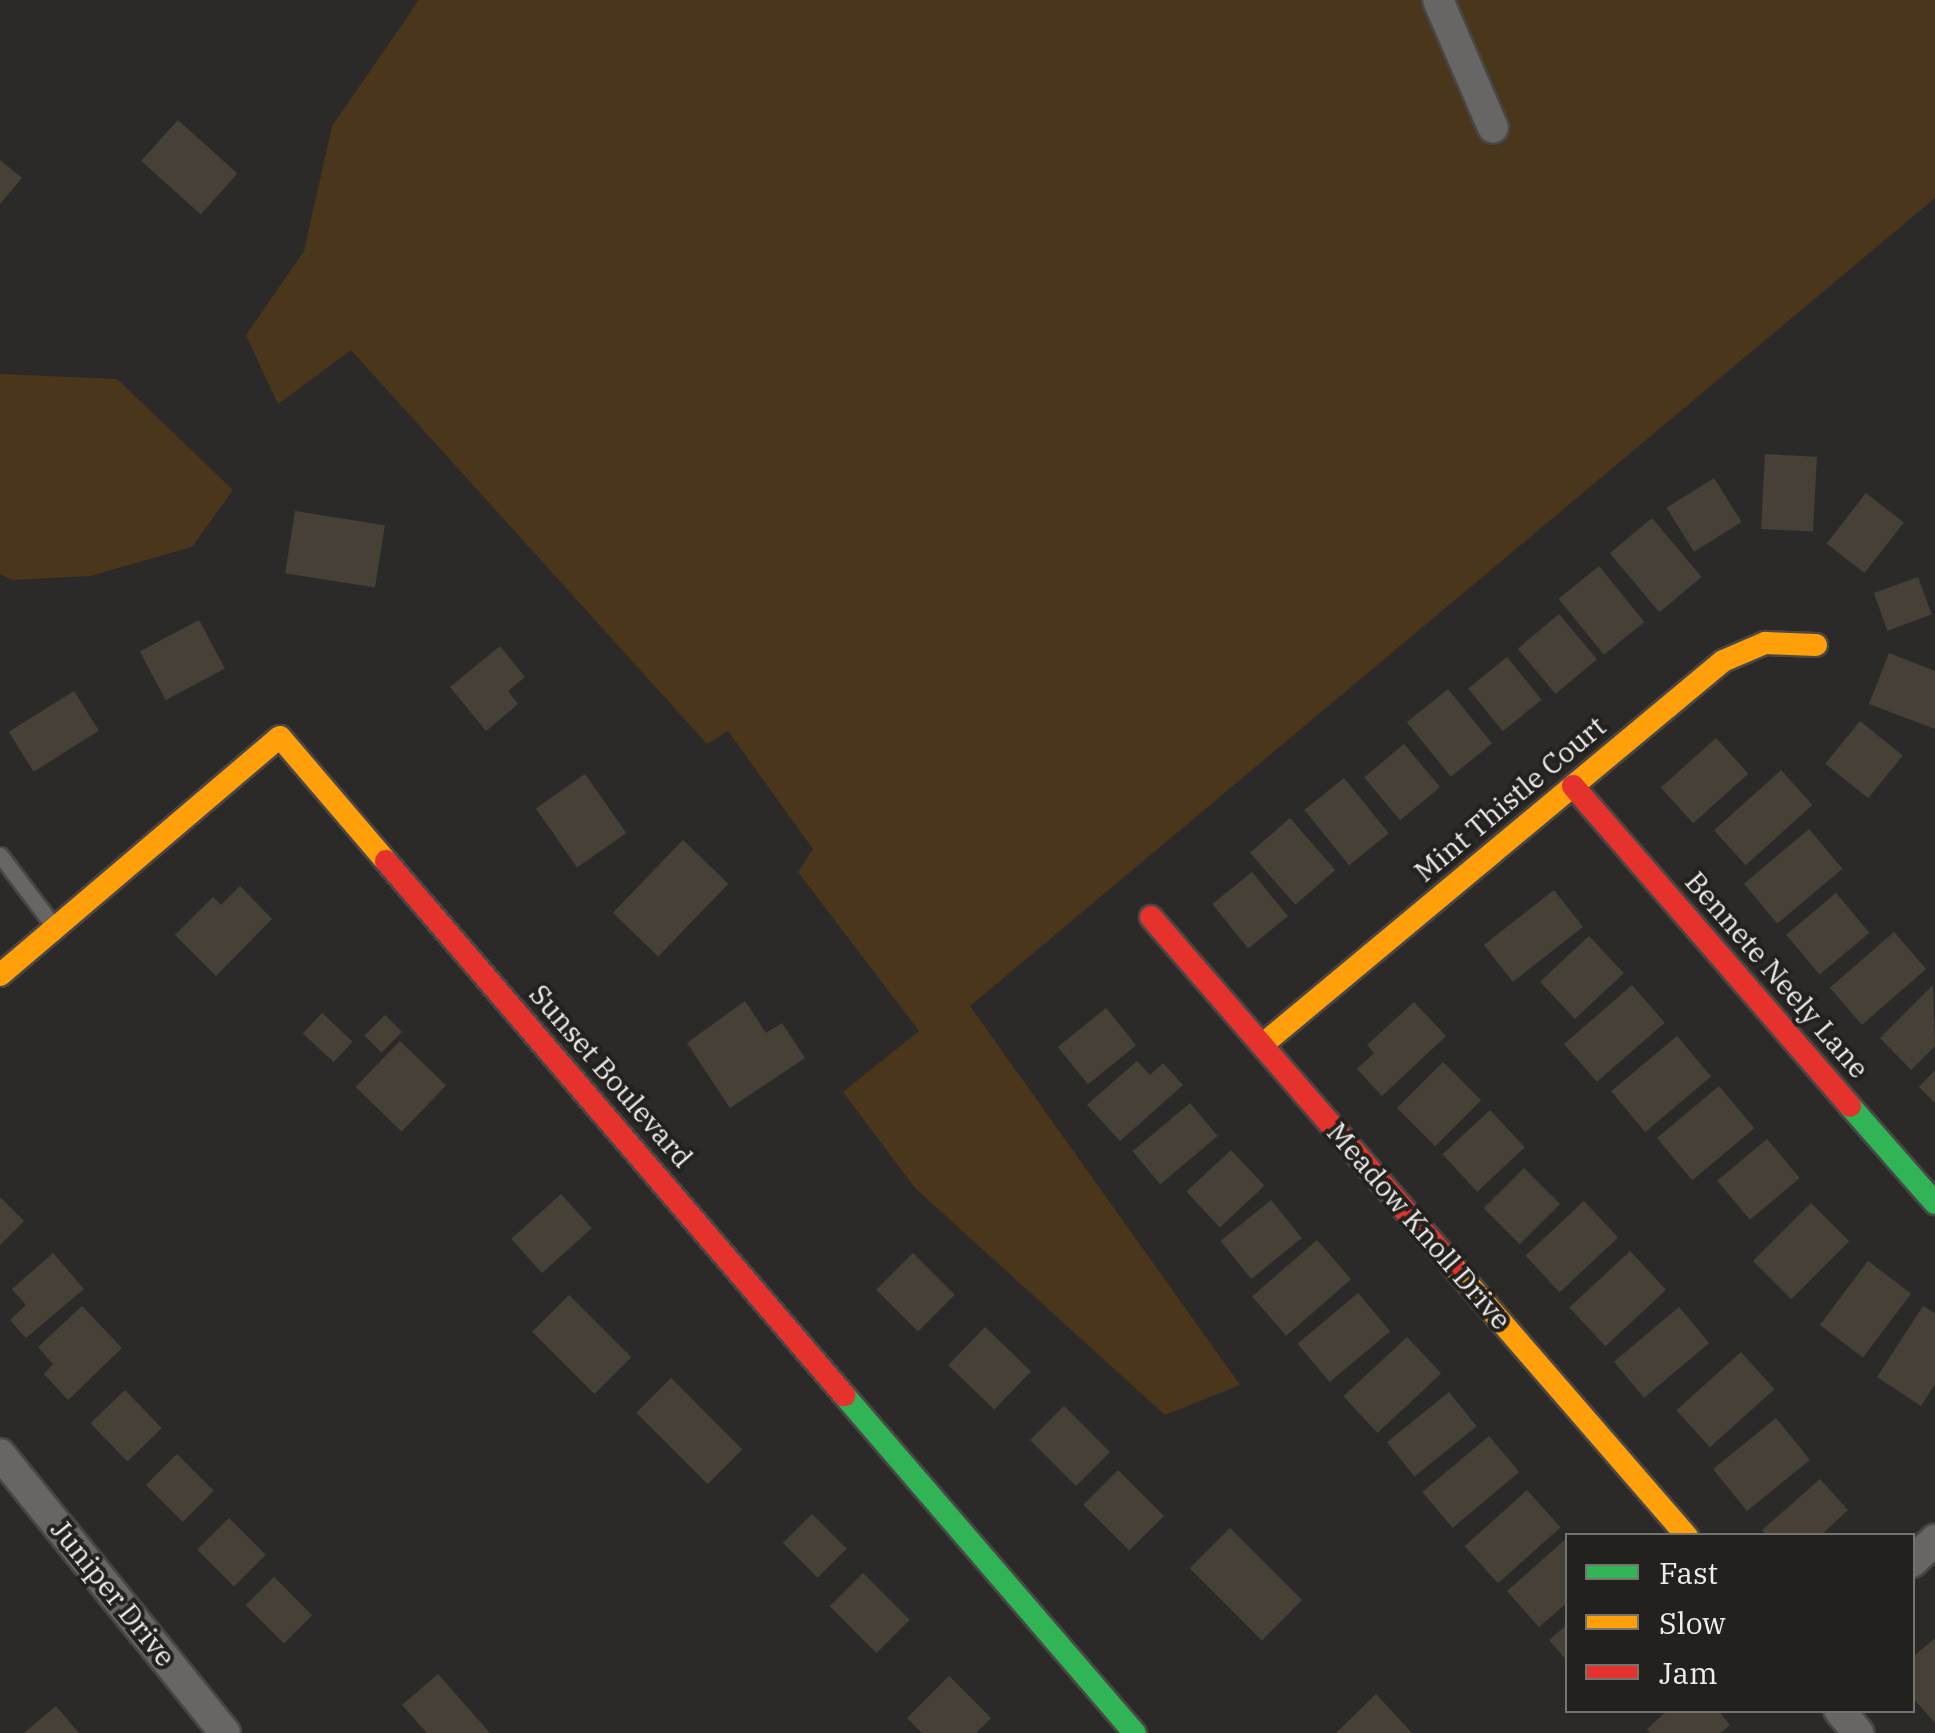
<!DOCTYPE html>
<html>
<head>
<meta charset="utf-8">
<style>
	body { margin:0 }
	#map { position:relative; width:1935px; height:1733px; overflow:hidden; background:#2c2a28; font-family:"IBM Plex Serif",serif }
	div>[style] { position:absolute }
	[style*='--x'] { left:calc(var(--x)*1px); top:calc(var(--y)*1px); width:calc(var(--w)*1px); rotate:calc(var(--a)*1deg) }
	.green>* { inset:0; background:#49361b }
	.building>* { inset:0; background:#474036; transform-origin:0 0 }
	.roads { filter:drop-shadow(2px 0 #484745) drop-shadow(-2px 0 #484745) drop-shadow(0 2px #484745) drop-shadow(0 -2px #484745) }
	.lane>* { height:15px; margin:-7.5px; padding:0 7.5px; transform-origin:7.5px; border-radius:7.5px; background:#686665 }
	.street>* { height:30px; margin:-15px; padding:0 15px; transform-origin:15px; border-radius:15px; background:#686665 }
	.fast>* { height:22px; margin:-11px; padding:0 11px; transform-origin:11px; border-radius:11px; background:#30b455 }
	.slow>* { height:22px; margin:-11px; padding:0 11px; transform-origin:11px; border-radius:11px; background:#ff9f0a }
	.jam>* { height:22px; margin:-11px; padding:0 11px; transform-origin:11px; border-radius:11px; background:#e5322d }
	span { translate:-50% -50%; white-space:nowrap; text-align:center; line-height:1.15; -webkit-text-stroke:8px #23211e; paint-order:stroke }
	.street-label { font-size:28px; color:#efedeb }
	.legend { position:absolute; left:1565px; top:1533px; width:350px; height:180px; box-sizing:border-box; background:#23211e; border:2px solid #757370; margin:0; padding:12px 18px; list-style:none; font-size:30px; color:#efedeb }
	.legend li { display:flex; align-items:center; gap:20px; height:50px }
	.legend b { width:50px; border:2px solid #757370 }
</style>
</head>
<body>
<div id="map">
	<div class="green">
		<div style="clip-path:polygon(419px 0,1935px 0,1935px 198px,970px 1006px,1240px 1385px,1165px 1415px,915px 1188px,843px 1092px,919px 1031px,798px 872px,813px 849px,728px 731px,707px 744px,351px 350px,278px 404px,246px 335px,304px 251px,332px 126px)"></div>
		<div style="clip-path:polygon(0 374px,117px 379px,233px 490px,192px 547px,90px 576px,12px 580px,0 574px)"></div>
	</div>
	<div class="building">
		<div style="left:178px;top:120px;width:80px;height:55px;rotate:42deg"></div>
		<div style="clip-path:polygon(0 160px,22px 178px,0 204px)"></div>
		<div style="left:1765px;top:454px;width:52px;height:75px;rotate:3deg"></div>
		<div style="left:1714px;top:478px;width:52px;height:56px;rotate:58deg"></div>
		<div style="left:1866px;top:493px;width:48px;height:64px;rotate:38deg"></div>
		<div style="left:295px;top:511px;width:91px;height:63px;rotate:9deg"></div>
		<div style="left:1652px;top:518px;width:77px;height:55px;rotate:50deg"></div>
		<div style="left:1599px;top:566px;width:72px;height:52px;rotate:51deg"></div>
		<div style="left:1918px;top:577px;width:40px;height:47px;rotate:70deg"></div>
		<div style="left:1559px;top:614px;width:59px;height:54px;rotate:50deg"></div>
		<div style="left:199px;top:620px;width:55px;height:67px;rotate:62deg"></div>
		<div style="clip-path:polygon(500px 646px,525px 677px,508px 691px,518px 704px,486px 731px,450px 687px)"></div>
		<div style="clip-path:polygon(1889px 653px,1935px 671px,1935px 729px,1869px 704px)"></div>
		<div style="left:1507px;top:657px;width:55px;height:50px;rotate:51deg"></div>
		<div style="left:1448px;top:689px;width:70px;height:53px;rotate:51deg"></div>
		<div style="left:74px;top:691px;width:47px;height:77px;rotate:58deg"></div>
		<div style="left:1860px;top:721px;width:55px;height:55px;rotate:39deg"></div>
		<div style="left:1716px;top:738px;width:48px;height:74px;rotate:48deg"></div>
		<div style="left:1404px;top:744px;width:56px;height:52px;rotate:50deg"></div>
		<div style="left:1781px;top:770px;width:47px;height:90px;rotate:48deg"></div>
		<div style="left:585px;top:774px;width:72px;height:60px;rotate:55deg"></div>
		<div style="left:1344px;top:778px;width:71px;height:51px;rotate:51deg"></div>
		<div style="left:1290px;top:818px;width:69px;height:53px;rotate:49deg"></div>
		<div style="left:1809px;top:829px;width:52px;height:85px;rotate:50deg"></div>
		<div style="left:683px;top:840px;width:63px;height:101px;rotate:44deg"></div>
		<div style="left:1252px;top:872px;width:57px;height:51px;rotate:51deg"></div>
		<div style="clip-path:polygon(240px 886px,272px 919px,216px 976px,175px 935px,213px 897px,221px 905px)"></div>
		<div style="left:1554px;top:890px;width:47px;height:89px;rotate:52deg"></div>
		<div style="left:1836px;top:893px;width:52px;height:65px;rotate:50deg"></div>
		<div style="left:1894px;top:932px;width:49px;height:85px;rotate:49deg"></div>
		<div style="left:1589px;top:936px;width:51px;height:67px;rotate:47deg"></div>
		<div style="left:1632px;top:985px;width:50px;height:90px;rotate:49deg"></div>
		<div style="clip-path:polygon(1933px 985px,1935px 1046px,1911px 1070px,1880px 1038px)"></div>
		<div style="clip-path:polygon(745px 1001px,766px 1033px,782px 1023px,805px 1058px,730px 1108px,687px 1043px)"></div>
		<div style="clip-path:polygon(1414px 1002px,1446px 1036px,1382px 1096px,1357px 1069px,1374px 1053px,1367px 1045px)"></div>
		<div style="left:1106px;top:1008px;width:48px;height:62px;rotate:51deg"></div>
		<div style="left:322px;top:1013px;width:42px;height:28px;rotate:43deg"></div>
		<div style="left:385px;top:1015px;width:24px;height:29px;rotate:45deg"></div>
		<div style="left:1677px;top:1036px;width:53px;height:86px;rotate:50deg"></div>
		<div style="left:400px;top:1041px;width:64px;height:64px;rotate:44deg"></div>
		<div style="clip-path:polygon(1137px 1061px,1150px 1075px,1163px 1063px,1183px 1085px,1120px 1141px,1087px 1105px)"></div>
		<div style="left:1443px;top:1062px;width:54px;height:65px;rotate:45deg"></div>
		<div style="clip-path:polygon(1935px 1070px,1935px 1103px,1919px 1087px)"></div>
		<div style="left:1719px;top:1086px;width:55px;height:81px;rotate:50deg"></div>
		<div style="left:1190px;top:1103px;width:43px;height:75px;rotate:50deg"></div>
		<div style="left:1490px;top:1110px;width:51px;height:65px;rotate:47deg"></div>
		<div style="left:1767px;top:1139px;width:51px;height:65px;rotate:50deg"></div>
		<div style="left:1231px;top:1150px;width:49px;height:61px;rotate:47deg"></div>
		<div style="left:1524px;top:1168px;width:51px;height:57px;rotate:45deg"></div>
		<div style="left:561px;top:1194px;width:46px;height:67px;rotate:48deg"></div>
		<div style="clip-path:polygon(0 1197px,24px 1221px,0 1245px)"></div>
		<div style="left:1271px;top:1200px;width:49px;height:65px;rotate:51deg"></div>
		<div style="left:1584px;top:1201px;width:50px;height:80px;rotate:47deg"></div>
		<div style="left:1811px;top:1203px;width:54px;height:82px;rotate:45deg"></div>
		<div style="left:1317px;top:1240px;width:52px;height:86px;rotate:49deg"></div>
		<div style="left:1630px;top:1251px;width:53px;height:83px;rotate:47deg"></div>
		<div style="clip-path:polygon(53px 1253px,84px 1289px,26px 1338px,10px 1320px,26px 1305px,12px 1289px)"></div>
		<div style="left:913px;top:1253px;width:59px;height:52px;rotate:45deg"></div>
		<div style="left:1868px;top:1261px;width:54px;height:80px;rotate:37deg"></div>
		<div style="left:1358px;top:1293px;width:50px;height:79px;rotate:50deg"></div>
		<div style="left:569px;top:1295px;width:88px;height:52px;rotate:45deg"></div>
		<div style="clip-path:polygon(82px 1306px,122px 1348px,68px 1400px,44px 1374px,53px 1364px,38px 1347px)"></div>
		<div style="clip-path:polygon(1923px 1306px,1935px 1313px,1935px 1384px,1921px 1406px,1877px 1377px)"></div>
		<div style="left:1679px;top:1307px;width:47px;height:85px;rotate:50deg"></div>
		<div style="left:985px;top:1327px;width:64px;height:53px;rotate:44deg"></div>
		<div style="left:1407px;top:1337px;width:50px;height:87px;rotate:47deg"></div>
		<div style="left:1741px;top:1352px;width:50px;height:87px;rotate:48deg"></div>
		<div style="left:671px;top:1378px;width:101px;height:49px;rotate:45deg"></div>
		<div style="left:125px;top:1390px;width:53px;height:48px;rotate:46deg"></div>
		<div style="left:1449px;top:1392px;width:44px;height:80px;rotate:51deg"></div>
		<div style="left:1064px;top:1406px;width:65px;height:48px;rotate:45deg"></div>
		<div style="left:1776px;top:1418px;width:54px;height:81px;rotate:51deg"></div>
		<div style="left:1489px;top:1436px;width:47px;height:87px;rotate:50deg"></div>
		<div style="left:177px;top:1454px;width:52px;height:44px;rotate:45deg"></div>
		<div style="left:1118px;top:1470px;width:65px;height:49px;rotate:45deg"></div>
		<div style="clip-path:polygon(1820px 1479px,1848px 1510px,1820px 1536px,1767px 1536px,1762px 1530px)"></div>
		<div style="left:1527px;top:1490px;width:50px;height:84px;rotate:48deg"></div>
		<div style="left:812px;top:1514px;width:49px;height:41px;rotate:45deg"></div>
		<div style="left:229px;top:1518px;width:52px;height:45px;rotate:45deg"></div>
		<div style="left:1230px;top:1528px;width:102px;height:57px;rotate:45deg"></div>
		<div style="clip-path:polygon(1568px 1537px,1568px 1602px,1539px 1627px,1507px 1591px)"></div>
		<div style="left:863px;top:1573px;width:66px;height:47px;rotate:45deg"></div>
		<div style="left:274px;top:1577px;width:54px;height:40px;rotate:45deg"></div>
		<div style="clip-path:polygon(1568px 1624px,1568px 1662px,1549px 1640px)"></div>
		<div style="clip-path:polygon(1935px 1638px,1935px 1723px,1912px 1697px,1912px 1658px)"></div>
		<div style="clip-path:polygon(438px 1674px,490px 1733px,427px 1733px,402px 1705px)"></div>
		<div style="clip-path:polygon(949px 1676px,991px 1718px,976px 1733px,922px 1733px,907px 1718px)"></div>
		<div style="clip-path:polygon(1376px 1694px,1412px 1733px,1336px 1733px)"></div>
		<div style="clip-path:polygon(56px 1706px,79px 1733px,24px 1733px)"></div>
		<div style="clip-path:polygon(1668px 1710px,1718px 1710px,1730px 1725px,1721px 1733px,1650px 1733px,1647px 1729px)"></div>
	</div>
	<div class="roads">
		<div class="lane">
			<div style="--x:0;--y:855;--w:88;--a:52.9"></div>
		</div>
		<div class="street">
			<div style="--x:1438;--y:0;--w:139;--a:66.7"></div>
			<div style="--x:0;--y:1454;--w:358;--a:51.1"></div>
			<div style="--x:1912;--y:1562;--w:32;--a:-44"></div>
			<div style="--x:1839;--y:1710;--w:30;--a:50"></div>
		</div>
		<div class="fast">
			<div style="--x:1850;--y:1106;--w:129;--a:48.8"></div>
			<div style="--x:844;--y:1395;--w:446;--a:49.3"></div>
		</div>
		<div class="slow">
			<div style="--x:0;--y:975;--w:367;--a:-40.4"></div>
			<div style="--x:280;--y:737;--w:163;--a:49.5"></div>
			<div style="--x:1262;--y:1045;--w:600;--a:-39.79"></div>
			<div style="--x:1723;--y:661;--w:46;--a:-23.2"></div>
			<div style="--x:1765;--y:643;--w:51;--a:2.2"></div>
			<div style="--x:1452;--y:1265;--w:359;--a:49.1"></div>
		</div>
		<div class="jam">
			<div style="--x:1573;--y:786;--w:423;--a:49.1"></div>
			<div style="--x:386;--y:861;--w:704;--a:49.38"></div>
			<div style="--x:1151;--y:917;--w:460;--a:49.1"></div>
		</div>
	</div>
	<div class="street-label">
		<span style="left:1510px;top:799px;rotate:-40deg">Mint Thistle Court</span>
		<span style="left:1777px;top:975px;rotate:49deg">Bennete Neely Lane</span>
		<span style="left:611px;top:1076px;rotate:49deg">Sunset Boulevard</span>
		<span style="left:1419px;top:1226px;rotate:49deg">Meadow Knoll Drive</span>
		<span style="left:113px;top:1593px;rotate:51deg">Juniper Drive</span>
	</div>
	<ul class="legend">
	<li><b style="height:12px;background:#30b455"></b>Fast</li>
	<li><b style="height:12px;background:#ff9f0a"></b>Slow</li>
	<li><b style="height:12px;background:#e5322d"></b>Jam</li>
	</ul>
</div>
</body>
</html>
